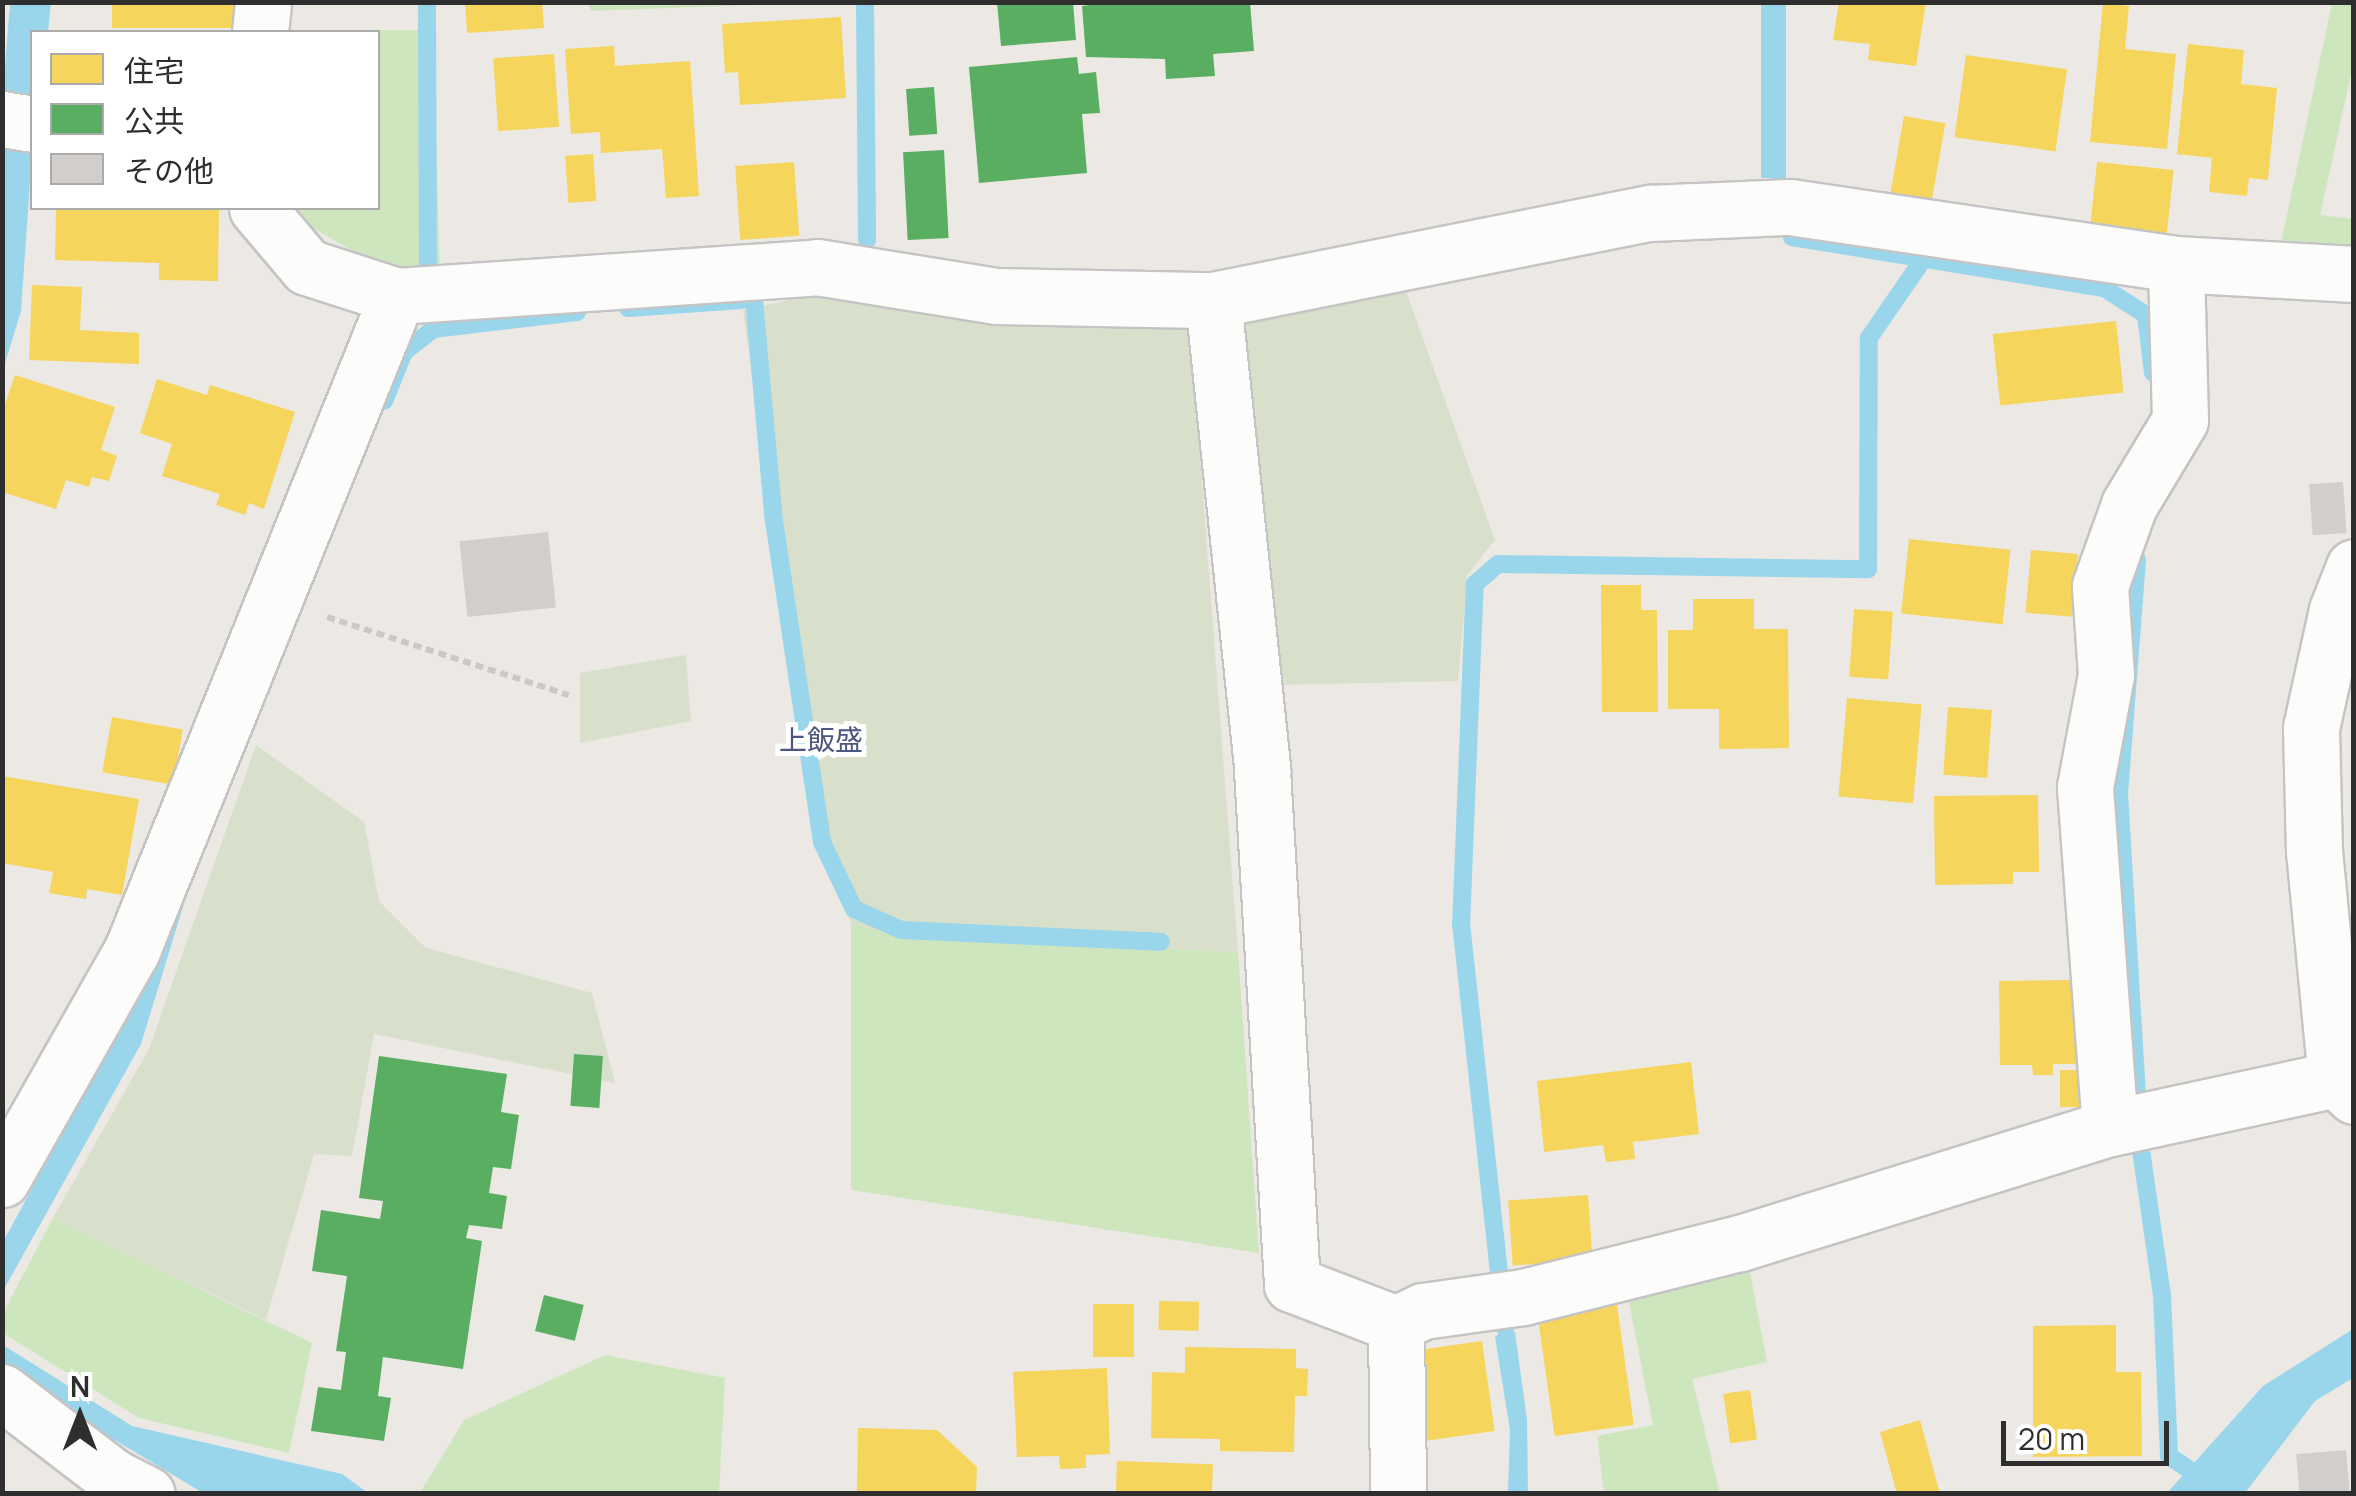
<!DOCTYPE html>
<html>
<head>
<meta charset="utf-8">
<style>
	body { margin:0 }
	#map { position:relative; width:2356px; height:1496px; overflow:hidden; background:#ece8e4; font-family:Manrope,"Noto Sans JP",sans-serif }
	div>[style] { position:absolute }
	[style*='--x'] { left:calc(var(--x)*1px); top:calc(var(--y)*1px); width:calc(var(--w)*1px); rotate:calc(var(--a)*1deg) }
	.green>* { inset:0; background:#cee6be }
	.cemetery>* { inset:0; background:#d8e0cc }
	.water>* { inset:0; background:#99d6ec; transform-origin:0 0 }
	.homes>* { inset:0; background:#f6d55c; transform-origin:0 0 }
	.public>* { inset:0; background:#5aae61; transform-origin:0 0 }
	.stream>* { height:18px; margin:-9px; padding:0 9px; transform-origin:9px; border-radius:9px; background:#99d6ec }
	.building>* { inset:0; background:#d1cecb; transform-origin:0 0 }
	.path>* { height:6px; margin-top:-3px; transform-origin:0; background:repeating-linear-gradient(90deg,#c9c9c8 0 8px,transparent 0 13px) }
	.roads { filter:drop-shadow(2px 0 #c5c4c5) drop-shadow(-2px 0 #c5c4c5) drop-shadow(0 2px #c5c4c5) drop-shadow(0 -2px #c5c4c5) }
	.minor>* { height:55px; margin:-27.5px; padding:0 27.5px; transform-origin:27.5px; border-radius:27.5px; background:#fcfcfb }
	span { translate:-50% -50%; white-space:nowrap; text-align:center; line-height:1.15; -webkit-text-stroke:10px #fff; paint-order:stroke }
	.neighbourhood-label { font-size:28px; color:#4d5680 }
	.frame { position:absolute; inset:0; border:5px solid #2e2e2e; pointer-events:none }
	.legend { position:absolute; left:30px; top:30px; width:350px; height:180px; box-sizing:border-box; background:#fff; border:2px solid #ababab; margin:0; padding:12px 18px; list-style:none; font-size:30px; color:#2e2e2e }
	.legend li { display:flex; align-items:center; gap:20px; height:50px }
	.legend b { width:50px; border:2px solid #ababab }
	.north { position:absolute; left:30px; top:1366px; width:100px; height:100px; -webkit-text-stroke:8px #fff; paint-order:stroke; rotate:0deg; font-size:28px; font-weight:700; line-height:40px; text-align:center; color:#2e2e2e }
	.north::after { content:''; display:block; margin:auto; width:35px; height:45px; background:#2e2e2e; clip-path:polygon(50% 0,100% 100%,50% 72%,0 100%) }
	.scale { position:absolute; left:2001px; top:1421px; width:168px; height:45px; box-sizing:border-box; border:5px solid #2e2e2e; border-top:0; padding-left:12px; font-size:30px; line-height:35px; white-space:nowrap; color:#2e2e2e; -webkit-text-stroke:8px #fff; paint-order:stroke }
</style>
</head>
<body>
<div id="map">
	<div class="green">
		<div style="clip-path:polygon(589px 2px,807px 2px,807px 3px,590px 11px)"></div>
		<div style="clip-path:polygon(2332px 3px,2353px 4px,2353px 65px,2320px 215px,2353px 219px,2353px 248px,2281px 243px)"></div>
		<div style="clip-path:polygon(279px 30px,433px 30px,440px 275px,400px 278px,283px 211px,378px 208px,378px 32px)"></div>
		<div style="clip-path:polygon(851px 923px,900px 937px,1238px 952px,1259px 1253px,851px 1190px)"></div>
		<div style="clip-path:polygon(53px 1218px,312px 1343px,289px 1453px,139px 1418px,3px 1333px,2px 1315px)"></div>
		<div style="clip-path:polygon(1748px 1262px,1767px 1362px,1692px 1379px,1720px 1493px,1604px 1493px,1597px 1436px,1653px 1425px,1626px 1287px)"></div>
		<div style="clip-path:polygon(605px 1355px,725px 1378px,719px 1493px,420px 1493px,464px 1420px)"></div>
	</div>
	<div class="cemetery">
		<div style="clip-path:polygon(1402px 280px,1495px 540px,1467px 575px,1458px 681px,1275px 685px,1244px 323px)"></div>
		<div style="clip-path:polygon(845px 288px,1190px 325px,1238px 952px,900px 937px,851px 923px,817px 847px,743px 310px)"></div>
		<div style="clip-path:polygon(686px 655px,691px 721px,580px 743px,580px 673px)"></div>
		<div style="clip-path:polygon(256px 745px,364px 822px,379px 901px,426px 948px,592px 993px,615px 1083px,374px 1034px,352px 1156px,314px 1154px,266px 1320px,53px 1218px,149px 1049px)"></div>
	</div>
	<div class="water">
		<div style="clip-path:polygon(10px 3px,51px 3px,48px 32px,32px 32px,32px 101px,3px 93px)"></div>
		<div style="left:1761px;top:3px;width:25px;height:175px"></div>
		<div style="clip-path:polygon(2px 144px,32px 153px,21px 311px,3px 370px)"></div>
		<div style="clip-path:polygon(204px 838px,141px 1044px,3px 1291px,3px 1242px,129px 1010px)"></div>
		<div style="clip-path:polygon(1505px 1328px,1515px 1332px,1527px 1420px,1528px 1493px,1508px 1493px,1510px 1430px,1495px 1337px)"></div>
		<div style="clip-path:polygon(2353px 1329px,2353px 1378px,2315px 1401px,2245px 1493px,2167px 1493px,2263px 1386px)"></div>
		<div style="clip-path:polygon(3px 1345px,132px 1426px,342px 1474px,368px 1493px,203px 1493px,3px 1373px)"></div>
	</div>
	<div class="homes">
		<div style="left:112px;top:2px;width:128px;height:26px"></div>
		<div style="clip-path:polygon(465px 2px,542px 2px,544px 28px,467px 33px)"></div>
		<div style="clip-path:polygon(1839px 2px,1926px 2px,1916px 66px,1868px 60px,1870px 44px,1833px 40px)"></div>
		<div style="clip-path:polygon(2103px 3px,2129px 6px,2125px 49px,2176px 54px,2167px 149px,2090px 142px)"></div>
		<div style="clip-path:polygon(841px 17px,846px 98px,740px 105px,738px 72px,725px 73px,722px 24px)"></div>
		<div style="clip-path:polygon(2188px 44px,2244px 50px,2241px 84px,2277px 88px,2268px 180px,2249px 178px,2247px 196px,2209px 192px,2212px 158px,2177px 154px)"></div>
		<div style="clip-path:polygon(614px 46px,615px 66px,690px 61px,699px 196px,666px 198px,662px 149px,601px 153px,600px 132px,571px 134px,565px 49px)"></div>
		<div style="left:554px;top:54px;width:73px;height:61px;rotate:86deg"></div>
		<div style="left:1966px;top:55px;width:102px;height:83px;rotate:8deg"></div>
		<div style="left:1904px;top:116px;width:42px;height:86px;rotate:10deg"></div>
		<div style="left:593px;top:154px;width:47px;height:28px;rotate:86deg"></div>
		<div style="left:794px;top:162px;width:74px;height:59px;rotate:86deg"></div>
		<div style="left:2097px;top:162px;width:77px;height:67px;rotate:6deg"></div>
		<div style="clip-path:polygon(56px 208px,219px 208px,218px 281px,159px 280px,159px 263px,55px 260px)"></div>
		<div style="clip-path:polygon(32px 285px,82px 287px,80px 330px,139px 333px,139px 364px,29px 360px)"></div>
		<div style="left:2116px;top:321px;width:72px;height:124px;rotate:84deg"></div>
		<div style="clip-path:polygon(15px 375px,115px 407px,101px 450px,117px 456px,109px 481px,92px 477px,89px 487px,66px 480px,56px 509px,2px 492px,2px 413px)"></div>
		<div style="clip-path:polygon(157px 379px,207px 395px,210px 385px,295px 412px,264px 509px,249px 503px,245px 515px,216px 505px,220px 494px,162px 476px,172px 444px,140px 433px)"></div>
		<div style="left:1909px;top:539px;width:102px;height:75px;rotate:6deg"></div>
		<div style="left:2031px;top:550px;width:47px;height:63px;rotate:5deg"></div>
		<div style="clip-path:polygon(1601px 585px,1641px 585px,1641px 610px,1657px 610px,1658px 712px,1602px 712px)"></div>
		<div style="clip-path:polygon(1693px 599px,1754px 599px,1754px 629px,1788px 629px,1789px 748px,1719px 749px,1719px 709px,1668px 709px,1668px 630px,1693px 630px)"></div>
		<div style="left:1854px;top:609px;width:39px;height:68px;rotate:4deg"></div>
		<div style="left:1847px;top:698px;width:75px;height:99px;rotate:5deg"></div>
		<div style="left:1948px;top:707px;width:44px;height:68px;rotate:4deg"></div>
		<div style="left:112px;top:717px;width:72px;height:56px;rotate:10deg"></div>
		<div style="clip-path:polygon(2px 776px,139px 799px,122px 895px,87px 889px,86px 899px,49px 893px,53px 872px,2px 863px)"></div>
		<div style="clip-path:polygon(2038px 795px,2039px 872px,2013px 872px,2013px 884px,1935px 885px,1934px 796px)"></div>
		<div style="clip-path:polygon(2077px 980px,2078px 1064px,2053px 1064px,2053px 1075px,2033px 1075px,2032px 1065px,2000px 1065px,1999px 981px)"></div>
		<div style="clip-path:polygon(1691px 1062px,1699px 1134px,1633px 1142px,1635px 1159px,1606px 1162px,1603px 1145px,1544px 1152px,1537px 1081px)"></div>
		<div style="left:2060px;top:1070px;width:33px;height:37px"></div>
		<div style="left:1588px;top:1195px;width:65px;height:80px;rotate:86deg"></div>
		<div style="left:1616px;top:1298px;width:128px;height:80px;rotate:82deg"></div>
		<div style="left:1159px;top:1301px;width:40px;height:29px;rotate:1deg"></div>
		<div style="left:1093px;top:1304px;width:41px;height:53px"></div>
		<div style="clip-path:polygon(2116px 1325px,2116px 1372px,2141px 1372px,2142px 1456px,2033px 1457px,2033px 1326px)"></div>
		<div style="left:1482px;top:1341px;width:91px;height:71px;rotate:82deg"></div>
		<div style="clip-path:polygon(1185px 1347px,1296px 1349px,1296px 1368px,1308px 1369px,1307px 1396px,1295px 1396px,1294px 1452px,1220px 1451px,1220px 1439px,1151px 1438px,1152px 1372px,1185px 1373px)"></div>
		<div style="clip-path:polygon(1107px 1368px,1110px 1454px,1086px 1455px,1086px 1468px,1060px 1469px,1059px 1456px,1017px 1457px,1013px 1372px)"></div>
		<div style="left:1750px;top:1390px;width:50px;height:27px;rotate:82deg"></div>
		<div style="clip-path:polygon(1920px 1420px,1940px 1494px,1897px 1494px,1880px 1432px)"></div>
		<div style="clip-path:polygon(858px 1428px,937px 1430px,977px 1467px,976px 1494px,857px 1494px)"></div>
		<div style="left:1117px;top:1461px;width:96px;height:33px;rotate:2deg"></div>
	</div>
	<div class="public">
		<div style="clip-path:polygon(997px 2px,1073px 2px,1076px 40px,1001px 46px)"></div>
		<div style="clip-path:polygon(1111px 2px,1250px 2px,1254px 51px,1213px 54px,1215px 76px,1166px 79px,1165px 59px,1086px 57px,1082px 6px)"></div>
		<div style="clip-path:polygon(1077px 57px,1079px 74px,1096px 72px,1100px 113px,1082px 114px,1087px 173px,979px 183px,969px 67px)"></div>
		<div style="left:934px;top:87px;width:47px;height:28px;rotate:86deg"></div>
		<div style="left:944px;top:150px;width:88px;height:41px;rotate:87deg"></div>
		<div style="left:574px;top:1054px;width:29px;height:52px;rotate:4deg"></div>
		<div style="clip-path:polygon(379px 1056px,507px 1074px,501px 1112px,519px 1115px,511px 1169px,493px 1167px,489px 1193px,507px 1196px,502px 1229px,469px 1225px,466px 1238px,482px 1241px,463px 1369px,383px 1357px,378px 1396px,391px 1398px,384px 1441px,311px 1431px,318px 1387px,341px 1390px,346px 1352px,336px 1351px,347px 1276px,312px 1271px,321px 1210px,380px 1219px,383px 1201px,359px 1198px)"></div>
		<div style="left:544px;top:1295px;width:41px;height:37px;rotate:14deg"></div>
	</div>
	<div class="stream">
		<div style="--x:427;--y:2;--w:266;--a:89.8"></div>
		<div style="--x:865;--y:2;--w:238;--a:89.5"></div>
		<div style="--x:1792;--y:237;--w:316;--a:9.3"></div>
		<div style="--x:2104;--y:288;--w:50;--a:32.7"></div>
		<div style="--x:2146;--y:315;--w:58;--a:83.1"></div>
		<div style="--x:754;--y:299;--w:216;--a:84.9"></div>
		<div style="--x:773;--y:514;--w:332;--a:81.5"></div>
		<div style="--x:822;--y:842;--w:74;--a:64.5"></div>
		<div style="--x:854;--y:909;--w:51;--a:24.1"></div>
		<div style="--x:901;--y:930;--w:260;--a:2.6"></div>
		<div style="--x:628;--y:308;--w:114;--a:-4"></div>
		<div style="--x:384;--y:401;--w:53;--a:-67.8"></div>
		<div style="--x:404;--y:352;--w:37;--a:-38"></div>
		<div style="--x:433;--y:329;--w:145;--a:-6.7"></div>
		<div style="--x:2137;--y:560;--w:234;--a:94.4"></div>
		<div style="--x:2119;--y:793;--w:351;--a:86.6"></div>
		<div style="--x:2140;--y:1143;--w:154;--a:81.8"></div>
		<div style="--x:2162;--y:1295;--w:161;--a:87.5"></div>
		<div style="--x:2169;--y:1456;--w:22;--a:34"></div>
		<div style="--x:1505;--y:1328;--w:404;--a:-96.2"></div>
		<div style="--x:1461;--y:926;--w:342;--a:-87.7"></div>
		<div style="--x:1475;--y:584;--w:30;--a:-41"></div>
		<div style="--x:1498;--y:564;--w:370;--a:0.8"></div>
		<div style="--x:1868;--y:569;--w:231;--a:-89.8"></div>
		<div style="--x:1869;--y:338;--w:97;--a:-55.5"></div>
	</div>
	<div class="building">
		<div style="left:2343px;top:482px;width:51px;height:34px;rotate:86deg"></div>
		<div style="left:548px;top:532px;width:76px;height:89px;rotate:84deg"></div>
		<div style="left:2346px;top:1450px;width:44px;height:50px;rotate:85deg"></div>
	</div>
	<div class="path">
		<div style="--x:327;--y:617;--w:254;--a:17.9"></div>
	</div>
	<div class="roads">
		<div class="minor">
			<div style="--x:260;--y:32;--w:30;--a:-84"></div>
			<div style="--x:2;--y:119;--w:30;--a:9"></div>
			<div style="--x:257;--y:208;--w:77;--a:49.7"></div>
			<div style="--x:307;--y:267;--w:95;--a:17.9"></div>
			<div style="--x:1213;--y:300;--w:473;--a:84"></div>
			<div style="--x:1262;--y:770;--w:515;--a:86.66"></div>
			<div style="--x:1292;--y:1284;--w:111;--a:21"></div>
			<div style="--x:1396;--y:1324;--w:30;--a:-26"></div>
			<div style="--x:1423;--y:1311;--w:101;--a:-8"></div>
			<div style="--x:1523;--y:1297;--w:224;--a:-14"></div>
			<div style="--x:1740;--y:1243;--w:387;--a:-17.3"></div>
			<div style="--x:2110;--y:1128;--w:231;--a:-12.2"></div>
			<div style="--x:2336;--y:1079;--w:25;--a:43"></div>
			<div style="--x:2336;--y:1079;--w:228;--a:-95.5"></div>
			<div style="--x:2314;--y:852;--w:124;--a:-91.4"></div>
			<div style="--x:2311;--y:728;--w:121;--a:-77.6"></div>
			<div style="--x:2337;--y:610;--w:46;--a:-68.4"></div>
			<div style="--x:2110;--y:1128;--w:342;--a:-94.2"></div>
			<div style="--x:2085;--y:787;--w:114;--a:-79.4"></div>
			<div style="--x:2106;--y:675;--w:89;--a:-93.9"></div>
			<div style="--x:2100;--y:586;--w:86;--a:-70.3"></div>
			<div style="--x:2129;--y:505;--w:99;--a:-59"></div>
			<div style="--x:2180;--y:420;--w:156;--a:-91.5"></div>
			<div style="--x:2;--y:1179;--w:263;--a:-60.4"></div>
			<div style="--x:132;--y:950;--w:706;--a:-67.94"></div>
			<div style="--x:397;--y:296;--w:421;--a:-3.9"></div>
			<div style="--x:817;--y:267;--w:181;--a:9.2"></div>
			<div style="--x:996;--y:296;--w:217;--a:1.1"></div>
			<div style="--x:1213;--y:300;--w:446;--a:-11.3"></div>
			<div style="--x:1650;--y:213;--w:140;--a:-2.5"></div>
			<div style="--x:1790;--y:207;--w:390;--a:8.4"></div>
			<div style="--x:2176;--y:264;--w:178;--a:3.2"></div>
			<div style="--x:1396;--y:1324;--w:170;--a:89.3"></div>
			<div style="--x:2;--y:1392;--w:140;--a:37.4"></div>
			<div style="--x:113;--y:1477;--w:38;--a:27"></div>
		</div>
	</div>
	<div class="neighbourhood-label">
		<span style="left:821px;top:739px">上飯盛</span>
	</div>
	<div class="frame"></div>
	<ul class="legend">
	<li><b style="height:28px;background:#f6d55c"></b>住宅</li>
	<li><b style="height:28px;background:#5aae61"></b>公共</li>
	<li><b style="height:28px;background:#d1cecb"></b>その他</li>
	</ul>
	<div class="north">N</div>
	<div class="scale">20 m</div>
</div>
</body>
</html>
